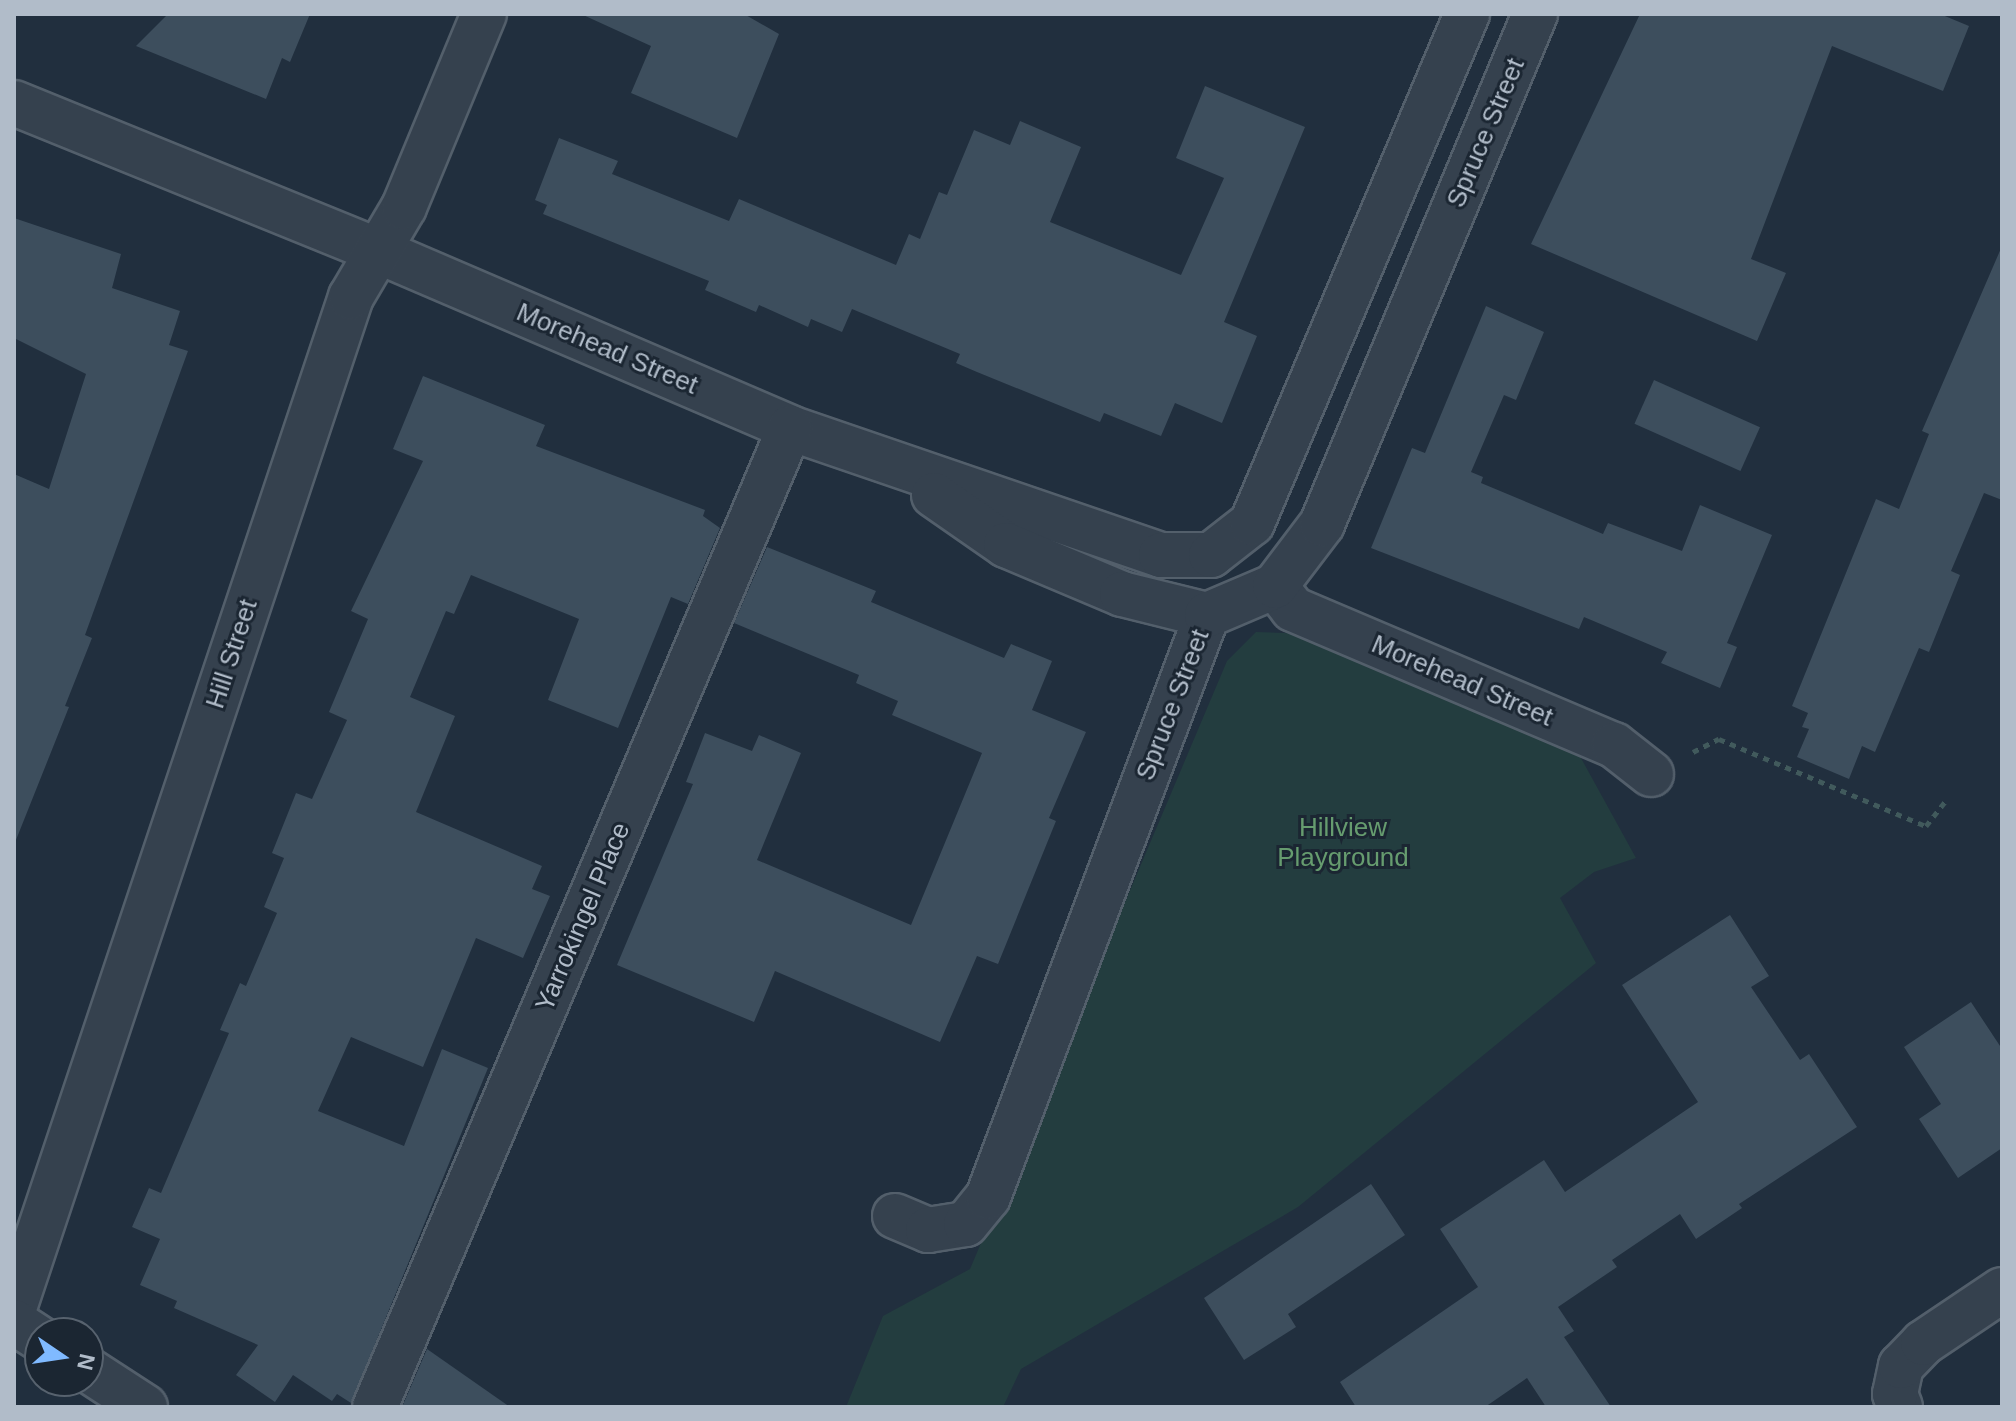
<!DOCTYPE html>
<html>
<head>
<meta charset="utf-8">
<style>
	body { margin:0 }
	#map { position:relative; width:2016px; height:1421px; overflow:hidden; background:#212f3e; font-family:Helvetica,sans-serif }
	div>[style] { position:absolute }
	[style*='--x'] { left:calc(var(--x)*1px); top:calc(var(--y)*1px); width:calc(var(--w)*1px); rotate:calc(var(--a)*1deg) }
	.green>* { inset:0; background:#233d3f }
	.building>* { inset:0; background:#3d4e5d; transform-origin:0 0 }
	.path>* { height:5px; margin-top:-2.5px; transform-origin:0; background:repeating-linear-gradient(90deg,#415a5c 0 6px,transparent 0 12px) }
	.roads { filter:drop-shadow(2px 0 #535f6b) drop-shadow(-2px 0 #535f6b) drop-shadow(0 2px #535f6b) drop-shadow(0 -2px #535f6b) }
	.minor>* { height:44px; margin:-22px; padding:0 22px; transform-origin:22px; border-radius:22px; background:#35414e }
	span { translate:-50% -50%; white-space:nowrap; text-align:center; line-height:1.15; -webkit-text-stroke:6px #1b2632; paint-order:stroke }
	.street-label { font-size:26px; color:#b1bcc9 }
	.park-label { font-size:26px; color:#669c6f }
	.frame { position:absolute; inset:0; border:16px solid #b1bcc9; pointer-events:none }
	.north { position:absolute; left:24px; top:1317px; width:80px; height:80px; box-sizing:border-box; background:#1b2632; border:2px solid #57626e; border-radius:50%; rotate:103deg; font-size:22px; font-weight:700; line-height:32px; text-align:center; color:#b1bcc9 }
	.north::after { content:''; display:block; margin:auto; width:28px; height:36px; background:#80baff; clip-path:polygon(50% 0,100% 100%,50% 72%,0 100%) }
</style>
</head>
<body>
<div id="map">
	<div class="green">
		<div style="clip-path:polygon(1256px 632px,1312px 634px,1576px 749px,1636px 858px,1594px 872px,1560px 898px,1596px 963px,1298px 1207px,1021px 1369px,1003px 1407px,846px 1407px,883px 1316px,970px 1269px,1227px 661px)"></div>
	</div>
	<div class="building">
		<div style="clip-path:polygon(168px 14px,310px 14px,290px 62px,282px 58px,266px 99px,136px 46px)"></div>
		<div style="clip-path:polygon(581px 14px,744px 14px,779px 34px,737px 138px,631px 93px,651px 46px)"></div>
		<div style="clip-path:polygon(1640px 14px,1940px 14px,1969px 26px,1943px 91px,1832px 46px,1751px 259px,1786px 273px,1757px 341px,1531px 244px)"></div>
		<div style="clip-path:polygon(1205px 86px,1305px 127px,1224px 322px,1257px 336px,1222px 423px,1175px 403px,1161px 436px,1104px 413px,1100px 422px,977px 372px,956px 363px,960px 354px,852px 309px,842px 332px,811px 319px,808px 327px,759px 305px,756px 312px,705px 290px,709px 281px,543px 214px,547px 205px,535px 200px,559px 138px,618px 161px,612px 174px,729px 221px,739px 199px,896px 265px,909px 234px,920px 239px,939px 192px,947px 195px,974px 130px,1010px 145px,1020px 121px,1081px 147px,1050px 222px,1181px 275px,1224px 178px,1176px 158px)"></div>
		<div style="clip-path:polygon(14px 218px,121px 254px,112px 288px,180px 311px,169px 345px,188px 351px,85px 635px,92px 638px,65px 706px,69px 707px,16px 840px,14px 474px,49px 489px,86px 374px,14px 338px)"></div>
		<div style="clip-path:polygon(2002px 246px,2002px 500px,1984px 493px,1951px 571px,1960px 575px,1929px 652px,1919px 648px,1875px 752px,1862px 746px,1849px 779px,1797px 757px,1809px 729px,1802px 727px,1808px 713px,1792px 706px,1876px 499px,1899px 509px,1929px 434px,1922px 431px)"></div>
		<div style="clip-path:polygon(1486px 306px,1544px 332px,1516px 400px,1504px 395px,1471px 472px,1483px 477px,1481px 483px,1603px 534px,1608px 523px,1682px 551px,1700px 505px,1772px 535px,1727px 643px,1737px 647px,1720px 688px,1661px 663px,1667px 652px,1584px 617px,1579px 629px,1371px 548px,1412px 448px,1425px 453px)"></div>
		<div style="clip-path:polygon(423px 376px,545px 425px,536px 446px,705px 510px,703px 516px,720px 528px,688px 604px,671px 597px,618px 728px,548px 700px,579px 619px,471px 575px,454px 614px,446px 611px,410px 697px,455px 716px,416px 812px,542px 866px,532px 889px,550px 896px,523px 958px,476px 938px,423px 1067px,351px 1037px,318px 1111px,404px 1146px,442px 1049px,488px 1068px,351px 1403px,337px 1394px,332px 1401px,293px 1375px,275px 1402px,236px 1375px,258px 1345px,174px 1308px,177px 1301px,140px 1285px,160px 1239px,132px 1227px,149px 1188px,161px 1193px,229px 1033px,220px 1030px,240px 983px,246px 986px,277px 913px,264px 907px,284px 858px,272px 853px,296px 793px,312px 799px,347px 720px,329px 712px,368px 619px,351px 611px,423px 461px,393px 449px)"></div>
		<div style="left:1654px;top:380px;width:116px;height:48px;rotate:24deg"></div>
		<div style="clip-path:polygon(767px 547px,876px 591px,871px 602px,1004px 658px,1011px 644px,1052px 661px,1032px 710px,1086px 732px,1049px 818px,1056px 821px,998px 964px,977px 956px,940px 1042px,775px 971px,754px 1022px,617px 965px,693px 784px,686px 782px,705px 733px,752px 751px,759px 735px,801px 753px,757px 860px,911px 925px,982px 753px,892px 715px,898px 701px,856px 683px,859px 675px,734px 623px)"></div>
		<div style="clip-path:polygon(1730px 915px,1769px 976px,1751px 987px,1800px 1060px,1809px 1054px,1857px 1127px,1739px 1204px,1742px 1208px,1696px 1239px,1680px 1214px,1612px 1260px,1617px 1267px,1558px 1307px,1574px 1331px,1564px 1337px,1611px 1407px,1546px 1407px,1527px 1378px,1485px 1407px,1356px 1407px,1340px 1382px,1478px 1287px,1440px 1229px,1544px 1160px,1565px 1192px,1698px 1102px,1622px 985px)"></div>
		<div style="clip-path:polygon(1971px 1002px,2002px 1049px,2002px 1148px,1958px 1178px,1919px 1119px,1941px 1104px,1904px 1047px)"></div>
		<div style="clip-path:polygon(1371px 1184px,1405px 1235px,1288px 1314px,1296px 1327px,1244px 1360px,1204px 1298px)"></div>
		<div style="clip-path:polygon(427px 1349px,510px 1407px,402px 1407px)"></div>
	</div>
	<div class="path">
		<div style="--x:1693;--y:752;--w:29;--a:-27"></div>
		<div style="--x:1719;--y:739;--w:225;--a:22.8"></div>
		<div style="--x:1926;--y:826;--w:33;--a:-52"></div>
	</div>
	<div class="roads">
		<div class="minor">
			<div style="--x:14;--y:103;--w:393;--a:22.1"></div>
			<div style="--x:378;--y:251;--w:448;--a:23.2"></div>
			<div style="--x:790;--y:428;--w:392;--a:18.9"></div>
			<div style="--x:1161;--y:555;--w:50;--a:0"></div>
			<div style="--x:1211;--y:555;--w:52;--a:-38"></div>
			<div style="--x:1252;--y:523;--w:553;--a:-67.1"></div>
			<div style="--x:934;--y:495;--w:88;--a:34.8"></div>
			<div style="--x:1006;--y:545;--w:126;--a:22.9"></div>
			<div style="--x:1122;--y:594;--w:88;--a:13.9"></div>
			<div style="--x:1275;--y:586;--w:29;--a:52"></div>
			<div style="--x:1293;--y:609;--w:349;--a:23"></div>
			<div style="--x:1614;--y:745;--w:47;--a:38.1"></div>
			<div style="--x:895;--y:1216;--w:36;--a:23"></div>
			<div style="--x:928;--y:1230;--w:38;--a:-9"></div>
			<div style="--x:966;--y:1224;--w:35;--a:-51"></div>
			<div style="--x:988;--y:1197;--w:622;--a:-69.38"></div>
			<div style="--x:1207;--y:615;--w:74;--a:-23.1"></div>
			<div style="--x:1275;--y:586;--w:78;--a:-52.8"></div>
			<div style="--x:1322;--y:524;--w:553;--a:-67.33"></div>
			<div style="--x:14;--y:1308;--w:1066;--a:-71.57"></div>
			<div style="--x:351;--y:297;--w:104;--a:-59.5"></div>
			<div style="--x:404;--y:207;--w:209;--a:-67.5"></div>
			<div style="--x:14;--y:1322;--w:31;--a:33"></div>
			<div style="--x:88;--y:1370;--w:68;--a:33"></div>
			<div style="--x:375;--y:1407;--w:1063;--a:-67.03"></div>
			<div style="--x:1900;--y:1407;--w:14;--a:-111"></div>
			<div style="--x:1895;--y:1394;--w:29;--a:-78"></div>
			<div style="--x:1901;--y:1366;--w:32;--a:-46"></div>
			<div style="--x:1923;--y:1343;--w:95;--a:-33.9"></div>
		</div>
	</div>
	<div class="street-label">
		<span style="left:1486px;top:133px;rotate:-67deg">Spruce Street</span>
		<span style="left:607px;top:349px;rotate:23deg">Morehead Street</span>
		<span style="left:232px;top:654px;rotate:-72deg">Hill Street</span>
		<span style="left:1462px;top:681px;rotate:23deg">Morehead Street</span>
		<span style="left:1173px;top:705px;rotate:-69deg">Spruce Street</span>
		<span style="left:583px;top:917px;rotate:-67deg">Yarrokingel Place</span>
	</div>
	<div class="park-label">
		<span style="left:1343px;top:843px">Hillview<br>Playground</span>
	</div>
	<div class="frame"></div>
	<div class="north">N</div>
</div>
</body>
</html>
